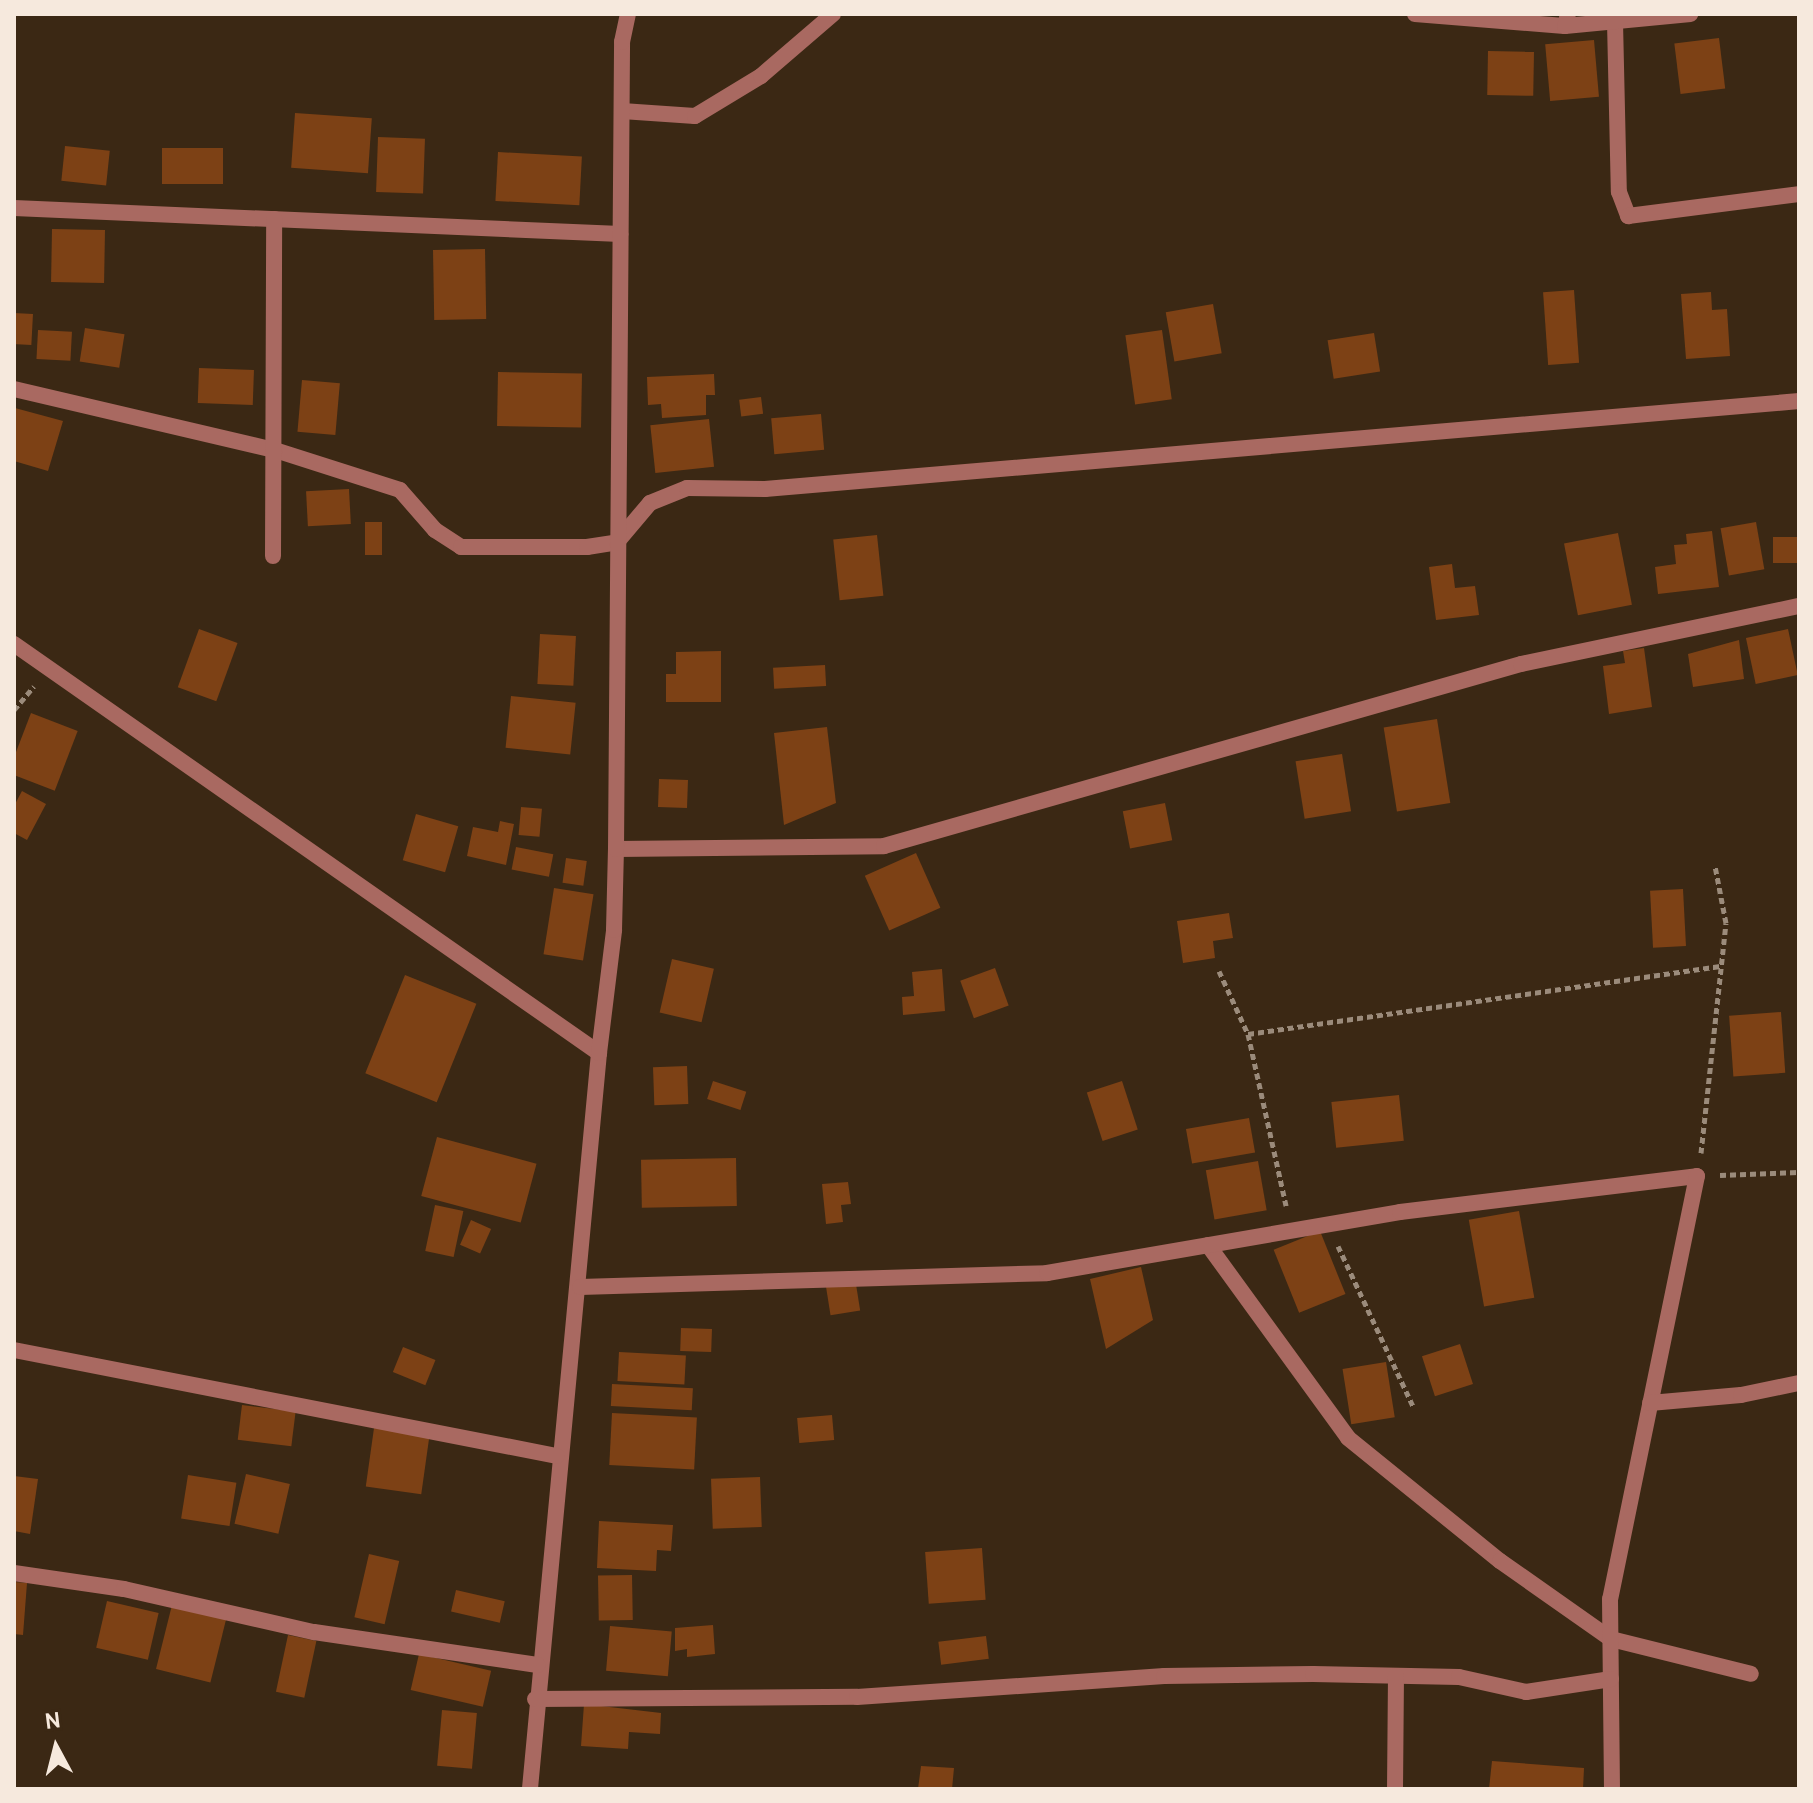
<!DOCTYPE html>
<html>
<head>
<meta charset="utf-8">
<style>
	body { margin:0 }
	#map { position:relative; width:1813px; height:1803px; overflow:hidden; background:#3b2814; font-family:Overpass,sans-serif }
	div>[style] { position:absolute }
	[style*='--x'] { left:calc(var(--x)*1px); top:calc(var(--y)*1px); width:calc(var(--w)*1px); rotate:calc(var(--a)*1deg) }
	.building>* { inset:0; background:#7d4115; transform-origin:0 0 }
	.path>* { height:5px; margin-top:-2.5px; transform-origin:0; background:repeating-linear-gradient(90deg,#9b8b7b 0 6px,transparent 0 10px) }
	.service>* { height:16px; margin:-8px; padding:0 8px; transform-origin:8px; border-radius:8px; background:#a96961 }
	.minor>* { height:16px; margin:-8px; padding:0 8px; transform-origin:8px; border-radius:8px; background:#a96961 }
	span { translate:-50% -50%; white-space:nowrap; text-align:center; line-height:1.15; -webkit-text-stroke:6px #3b2814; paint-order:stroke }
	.frame { position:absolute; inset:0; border:16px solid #f6e9dd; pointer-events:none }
	.north { position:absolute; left:16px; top:1707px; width:80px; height:80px; -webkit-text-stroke:6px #3b2814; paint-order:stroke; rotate:353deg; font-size:22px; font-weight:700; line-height:32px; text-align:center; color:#f6e9dd }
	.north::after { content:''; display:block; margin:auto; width:28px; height:36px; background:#f6e9dd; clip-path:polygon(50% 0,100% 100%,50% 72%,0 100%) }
</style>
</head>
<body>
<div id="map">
	<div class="building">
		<div style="left:1719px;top:38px;width:51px;height:45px;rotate:83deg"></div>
		<div style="left:1594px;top:40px;width:57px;height:49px;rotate:85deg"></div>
		<div style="left:1488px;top:51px;width:46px;height:44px;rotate:1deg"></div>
		<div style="left:295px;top:113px;width:77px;height:55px;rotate:4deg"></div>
		<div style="left:378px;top:137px;width:47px;height:55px;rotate:2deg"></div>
		<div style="left:65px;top:146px;width:45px;height:35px;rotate:6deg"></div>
		<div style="left:162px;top:148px;width:61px;height:36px"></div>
		<div style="left:498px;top:152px;width:84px;height:49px;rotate:3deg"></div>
		<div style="left:52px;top:229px;width:53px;height:53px;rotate:1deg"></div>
		<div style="left:485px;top:249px;width:70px;height:52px;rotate:89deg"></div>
		<div style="left:1574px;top:290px;width:73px;height:31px;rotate:86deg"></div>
		<div style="clip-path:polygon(1711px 292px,1712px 310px,1727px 309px,1730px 356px,1686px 359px,1681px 294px)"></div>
		<div style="left:1213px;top:304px;width:50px;height:48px;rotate:80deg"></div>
		<div style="left:14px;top:313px;width:19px;height:31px;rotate:3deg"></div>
		<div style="left:85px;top:328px;width:40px;height:34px;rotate:9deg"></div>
		<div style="left:38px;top:330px;width:34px;height:29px;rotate:3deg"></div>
		<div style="left:1162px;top:330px;width:70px;height:37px;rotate:82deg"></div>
		<div style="left:1374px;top:333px;width:39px;height:47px;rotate:81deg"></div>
		<div style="left:199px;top:368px;width:55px;height:35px;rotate:2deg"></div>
		<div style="left:498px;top:372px;width:84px;height:54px;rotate:1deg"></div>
		<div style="clip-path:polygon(714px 374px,715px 395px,706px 395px,706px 415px,662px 418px,661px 404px,648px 405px,647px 377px)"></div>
		<div style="left:302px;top:380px;width:38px;height:52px;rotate:5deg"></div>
		<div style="left:761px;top:397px;width:17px;height:22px;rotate:83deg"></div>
		<div style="clip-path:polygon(15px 408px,63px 421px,48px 471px,14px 461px)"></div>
		<div style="left:821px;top:414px;width:36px;height:50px;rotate:85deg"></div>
		<div style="left:709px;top:419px;width:48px;height:59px;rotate:84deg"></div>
		<div style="left:349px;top:489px;width:35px;height:43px;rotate:87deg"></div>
		<div style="left:365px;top:522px;width:17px;height:33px"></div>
		<div style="left:1756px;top:522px;width:48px;height:36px;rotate:80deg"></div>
		<div style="clip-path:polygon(1712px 531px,1719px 587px,1658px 594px,1655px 567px,1676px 564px,1674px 545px,1687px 544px,1686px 534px)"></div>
		<div style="left:1618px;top:533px;width:73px;height:55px;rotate:79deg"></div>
		<div style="left:877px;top:535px;width:61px;height:44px;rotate:84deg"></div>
		<div style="left:1799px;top:537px;width:26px;height:26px;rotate:90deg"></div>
		<div style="clip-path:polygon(1452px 564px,1455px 588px,1475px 586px,1479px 615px,1436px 620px,1429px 567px)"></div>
		<div style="left:199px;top:629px;width:41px;height:62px;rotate:20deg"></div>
		<div style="left:1788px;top:629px;width:47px;height:43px;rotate:78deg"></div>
		<div style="left:540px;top:634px;width:36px;height:50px;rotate:3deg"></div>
		<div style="clip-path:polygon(1739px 640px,1744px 679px,1693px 687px,1688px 654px)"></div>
		<div style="clip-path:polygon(1644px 648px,1652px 707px,1609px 714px,1603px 666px,1625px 663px,1623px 651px)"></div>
		<div style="clip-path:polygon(721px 651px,721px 702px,666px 702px,666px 674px,676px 674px,676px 652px)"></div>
		<div style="left:825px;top:665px;width:21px;height:52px;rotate:87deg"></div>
		<div style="left:511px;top:696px;width:65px;height:52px;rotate:6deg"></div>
		<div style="left:31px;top:713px;width:50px;height:64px;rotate:21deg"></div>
		<div style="left:1437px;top:719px;width:85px;height:54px;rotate:81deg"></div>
		<div style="clip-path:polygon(827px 727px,836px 803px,784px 825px,774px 733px)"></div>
		<div style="left:1342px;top:754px;width:58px;height:47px;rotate:81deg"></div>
		<div style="left:659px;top:779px;width:29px;height:28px;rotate:2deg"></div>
		<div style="clip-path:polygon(22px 791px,46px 804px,27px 840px,14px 833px,14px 806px)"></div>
		<div style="left:1165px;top:803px;width:38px;height:43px;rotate:79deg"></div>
		<div style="left:521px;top:807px;width:21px;height:28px;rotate:5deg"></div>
		<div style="left:416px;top:814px;width:44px;height:48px;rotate:16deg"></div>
		<div style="clip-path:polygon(500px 821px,514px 824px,506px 865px,467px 856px,473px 827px,498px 832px)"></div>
		<div style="left:516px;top:847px;width:38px;height:23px;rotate:11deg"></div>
		<div style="left:916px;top:853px;width:60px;height:56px;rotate:66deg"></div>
		<div style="left:566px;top:858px;width:21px;height:25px;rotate:8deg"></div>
		<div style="left:554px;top:888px;width:40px;height:67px;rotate:9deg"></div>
		<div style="left:1683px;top:889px;width:57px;height:33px;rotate:87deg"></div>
		<div style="clip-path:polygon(1229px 913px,1233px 938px,1213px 941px,1215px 958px,1183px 963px,1177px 921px)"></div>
		<div style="left:672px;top:959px;width:43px;height:55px;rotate:13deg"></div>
		<div style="left:995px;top:968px;width:40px;height:37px;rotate:70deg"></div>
		<div style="clip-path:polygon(942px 969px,945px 1011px,903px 1015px,902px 997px,914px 996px,912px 972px)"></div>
		<div style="left:405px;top:975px;width:77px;height:106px;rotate:22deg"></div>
		<div style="left:1781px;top:1012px;width:61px;height:52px;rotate:86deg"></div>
		<div style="left:687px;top:1066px;width:38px;height:34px;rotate:88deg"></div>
		<div style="left:713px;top:1081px;width:35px;height:19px;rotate:18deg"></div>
		<div style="left:1122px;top:1081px;width:51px;height:37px;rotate:72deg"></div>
		<div style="left:1399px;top:1095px;width:46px;height:68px;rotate:84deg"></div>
		<div style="left:1249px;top:1118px;width:35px;height:64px;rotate:80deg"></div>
		<div style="left:437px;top:1137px;width:103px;height:61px;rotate:15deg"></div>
		<div style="left:736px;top:1158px;width:48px;height:95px;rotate:89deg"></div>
		<div style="left:1258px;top:1161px;width:50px;height:53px;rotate:80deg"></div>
		<div style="clip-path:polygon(848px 1182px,851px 1204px,841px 1205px,843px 1222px,826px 1224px,822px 1184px)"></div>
		<div style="left:435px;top:1205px;width:29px;height:47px;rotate:12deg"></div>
		<div style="left:1519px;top:1211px;width:88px;height:51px;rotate:80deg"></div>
		<div style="left:471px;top:1220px;width:22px;height:27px;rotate:24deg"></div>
		<div style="left:1320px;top:1231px;width:68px;height:50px;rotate:68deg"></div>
		<div style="clip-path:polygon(1141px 1267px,1153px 1320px,1106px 1349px,1090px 1279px)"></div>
		<div style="left:855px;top:1278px;width:33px;height:30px;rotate:81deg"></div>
		<div style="left:681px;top:1328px;width:31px;height:23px;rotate:2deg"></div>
		<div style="left:1460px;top:1344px;width:42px;height:40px;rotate:72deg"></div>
		<div style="left:403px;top:1347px;width:35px;height:27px;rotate:22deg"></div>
		<div style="left:619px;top:1352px;width:67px;height:29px;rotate:3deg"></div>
		<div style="left:1386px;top:1362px;width:56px;height:44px;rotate:81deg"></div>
		<div style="left:612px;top:1384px;width:81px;height:22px;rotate:3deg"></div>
		<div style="left:242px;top:1405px;width:54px;height:35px;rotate:7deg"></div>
		<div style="left:612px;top:1413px;width:85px;height:52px;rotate:3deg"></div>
		<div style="left:832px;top:1415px;width:25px;height:35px;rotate:85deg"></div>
		<div style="left:374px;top:1428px;width:56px;height:59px;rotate:8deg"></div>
		<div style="left:246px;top:1474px;width:45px;height:51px;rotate:13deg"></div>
		<div style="left:188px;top:1475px;width:49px;height:44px;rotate:9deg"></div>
		<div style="clip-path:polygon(14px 1476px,38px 1479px,30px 1534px,14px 1531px)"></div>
		<div style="left:760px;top:1477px;width:50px;height:49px;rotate:88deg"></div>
		<div style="clip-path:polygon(599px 1521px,673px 1525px,671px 1551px,657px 1550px,656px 1571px,597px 1568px)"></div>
		<div style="left:982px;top:1548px;width:52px;height:57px;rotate:86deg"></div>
		<div style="left:369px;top:1554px;width:31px;height:65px;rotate:13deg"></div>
		<div style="left:632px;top:1575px;width:45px;height:34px;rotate:89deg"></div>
		<div style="clip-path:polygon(14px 1582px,27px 1583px,23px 1635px,14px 1634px)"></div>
		<div style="left:456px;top:1590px;width:50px;height:22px;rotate:13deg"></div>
		<div style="left:107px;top:1601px;width:53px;height:48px;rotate:13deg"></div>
		<div style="left:172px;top:1605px;width:56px;height:66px;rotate:14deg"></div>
		<div style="clip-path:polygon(713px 1625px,715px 1654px,687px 1657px,687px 1649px,675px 1651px,675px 1628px)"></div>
		<div style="left:610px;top:1626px;width:62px;height:45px;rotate:5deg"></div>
		<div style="left:288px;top:1635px;width:29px;height:58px;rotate:12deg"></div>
		<div style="left:986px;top:1636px;width:23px;height:48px;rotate:83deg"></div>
		<div style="left:419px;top:1654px;width:74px;height:37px;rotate:13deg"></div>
		<div style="clip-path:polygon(584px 1704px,661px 1713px,660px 1734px,629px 1732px,628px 1749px,581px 1746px)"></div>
		<div style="left:442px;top:1710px;width:35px;height:56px;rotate:5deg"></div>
		<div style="clip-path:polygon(1492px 1761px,1584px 1768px,1583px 1789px,1489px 1789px)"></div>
		<div style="clip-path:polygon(921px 1766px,954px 1768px,952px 1789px,918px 1789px)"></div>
	</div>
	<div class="path">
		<div style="--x:14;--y:710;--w:31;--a:-50"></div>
		<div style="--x:1219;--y:971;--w:69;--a:65.3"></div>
		<div style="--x:1248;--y:1034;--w:176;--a:77.5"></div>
		<div style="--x:1248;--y:1034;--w:479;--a:-8.2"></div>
		<div style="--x:1701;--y:1153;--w:231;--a:-83.8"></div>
		<div style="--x:1726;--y:923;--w:58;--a:-100.9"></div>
		<div style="--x:1720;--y:1175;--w:79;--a:-2.2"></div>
		<div style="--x:1338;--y:1246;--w:177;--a:64.9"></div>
	</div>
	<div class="service">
		<div style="--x:275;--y:450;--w:131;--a:17.7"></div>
		<div style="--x:400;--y:490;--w:53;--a:48.8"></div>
		<div style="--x:435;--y:530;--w:31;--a:33"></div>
		<div style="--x:461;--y:547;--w:126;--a:0"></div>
		<div style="--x:587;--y:547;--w:30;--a:-9"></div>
	</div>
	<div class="minor">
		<div style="--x:1415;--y:14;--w:150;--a:4.6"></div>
		<div style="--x:1565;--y:26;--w:12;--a:-76"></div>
		<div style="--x:1615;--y:22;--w:170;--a:88.7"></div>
		<div style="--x:1619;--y:192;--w:26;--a:69"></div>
		<div style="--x:1628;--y:216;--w:172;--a:-7.3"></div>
		<div style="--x:1565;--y:26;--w:126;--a:-5.5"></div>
		<div style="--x:622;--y:111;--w:73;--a:3.9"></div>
		<div style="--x:695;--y:116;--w:77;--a:-31.2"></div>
		<div style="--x:761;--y:76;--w:95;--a:-40.7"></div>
		<div style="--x:14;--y:208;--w:607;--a:2.46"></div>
		<div style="--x:14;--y:389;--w:268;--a:13.2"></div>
		<div style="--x:617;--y:542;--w:51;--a:-49.8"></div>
		<div style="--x:650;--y:503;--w:40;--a:-22"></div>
		<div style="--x:687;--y:488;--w:78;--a:0.7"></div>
		<div style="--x:765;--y:489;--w:1038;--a:-4.86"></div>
		<div style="--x:273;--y:556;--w:337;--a:-89.8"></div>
		<div style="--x:14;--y:644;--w:714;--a:34.96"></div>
		<div style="--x:599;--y:1053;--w:739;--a:95.36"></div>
		<div style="--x:616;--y:849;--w:268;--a:-0.6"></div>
		<div style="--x:884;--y:846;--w:662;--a:-15.95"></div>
		<div style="--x:1521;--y:664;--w:284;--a:-11.8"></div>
		<div style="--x:599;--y:1053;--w:124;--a:-83"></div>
		<div style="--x:614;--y:930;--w:81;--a:-88.6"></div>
		<div style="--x:616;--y:849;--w:807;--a:-89.57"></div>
		<div style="--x:622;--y:42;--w:29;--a:-78"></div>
		<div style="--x:1208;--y:1245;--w:238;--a:54"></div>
		<div style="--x:1348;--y:1438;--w:196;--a:39"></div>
		<div style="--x:1500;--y:1561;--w:136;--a:35.1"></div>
		<div style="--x:1611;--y:1639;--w:144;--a:14"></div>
		<div style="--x:580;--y:1287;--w:467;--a:-1.7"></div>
		<div style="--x:1047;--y:1273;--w:358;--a:-9.8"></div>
		<div style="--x:1400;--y:1212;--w:299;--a:-6.9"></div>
		<div style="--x:1697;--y:1176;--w:432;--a:101.6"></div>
		<div style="--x:1610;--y:1599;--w:190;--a:89.4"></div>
		<div style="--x:14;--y:1350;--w:553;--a:11.05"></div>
		<div style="--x:1650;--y:1403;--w:91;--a:-5"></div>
		<div style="--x:1741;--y:1395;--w:59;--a:-11.7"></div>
		<div style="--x:14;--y:1573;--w:111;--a:8.3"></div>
		<div style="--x:124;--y:1589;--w:195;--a:12.8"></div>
		<div style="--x:314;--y:1632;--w:226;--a:8.4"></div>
		<div style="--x:535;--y:1699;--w:322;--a:-0.4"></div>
		<div style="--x:857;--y:1697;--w:308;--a:-3.9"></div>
		<div style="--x:1164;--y:1676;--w:149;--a:-0.8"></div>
		<div style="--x:1313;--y:1674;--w:146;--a:1.2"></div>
		<div style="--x:1459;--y:1677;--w:69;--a:12.6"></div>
		<div style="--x:1526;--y:1692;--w:86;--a:-8.7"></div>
		<div style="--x:1395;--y:1789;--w:113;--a:-89.5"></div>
	</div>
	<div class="frame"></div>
	<div class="north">N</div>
</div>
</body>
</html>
